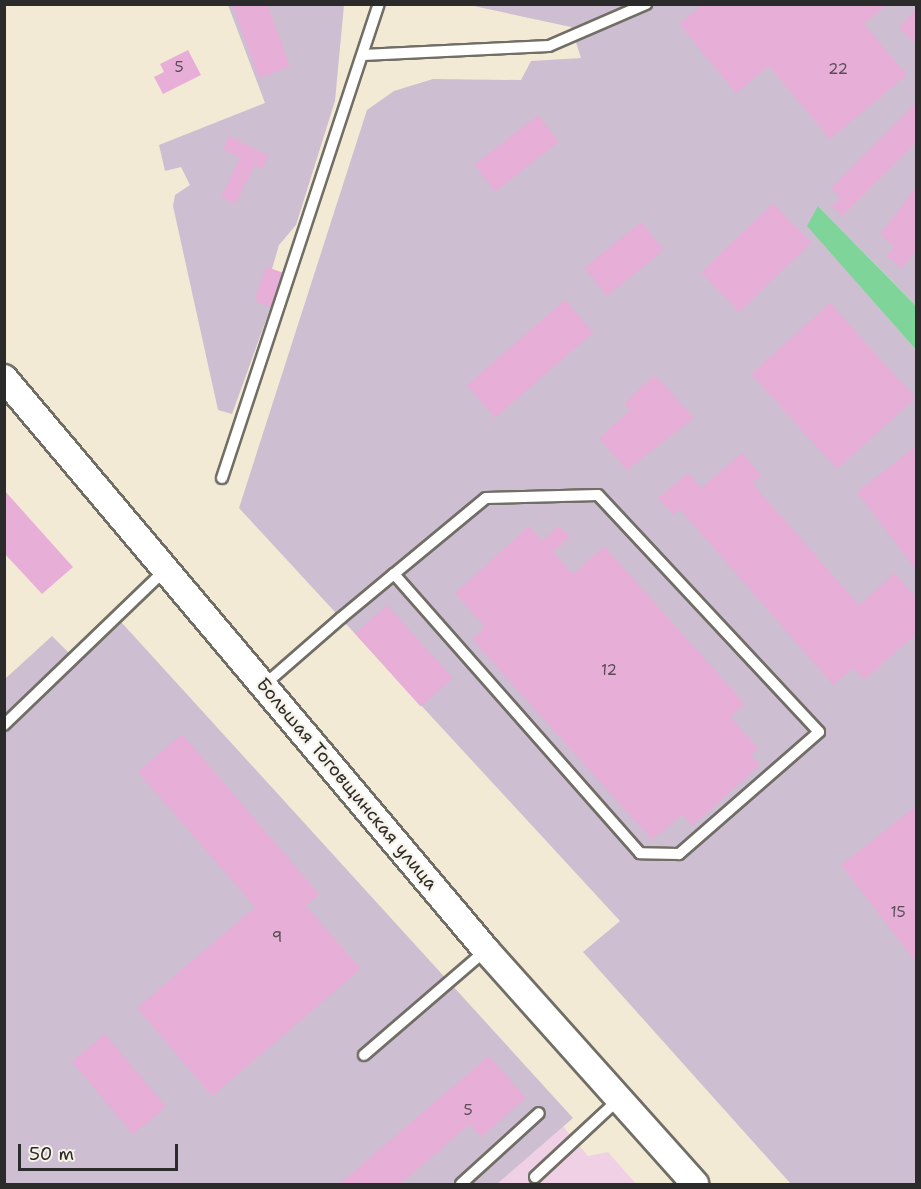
<!DOCTYPE html>
<html>
<head>
<meta charset="utf-8">
<style>
	body { margin:0 }
	#map { position:relative; width:921px; height:1189px; overflow:hidden; background:#f3ead5; font-family:"Shantell Sans",sans-serif }
	div>[style] { position:absolute }
	[style*='--x'] { left:calc(var(--x)*1px); top:calc(var(--y)*1px); width:calc(var(--w)*1px); rotate:calc(var(--a)*1deg) }
	.built>* { inset:0; background:#f0d0e5 }
	.industrial>* { inset:0; background:#cebed2 }
	.green>* { inset:0; background:#7fd599 }
	.building>* { inset:0; background:#e7aed7; transform-origin:0 0 }
	.roads { filter:drop-shadow(2px 0 #716e66) drop-shadow(-2px 0 #716e66) drop-shadow(0 2px #716e66) drop-shadow(0 -2px #716e66) }
	.service>* { height:10px; margin:-5px; padding:0 5px; transform-origin:5px; border-radius:5px; background:#fff }
	.tertiary>* { height:26px; margin:-13px; padding:0 13px; transform-origin:13px; border-radius:13px; background:#fff }
	span { translate:-50% -50%; white-space:nowrap; text-align:center; line-height:1.15; -webkit-text-stroke:4.5px #f7f3e8; paint-order:stroke }
	.number-label { font-size:15px; color:#5a4c56 }
	.number-label span { -webkit-text-stroke-width:0 }
	.street-label { font-size:18px; color:#2b2b2b }
	.frame { position:absolute; inset:0; border:6px solid #2b2b2b; pointer-events:none }
	.scale { position:absolute; left:18px; top:1144px; width:160px; height:27px; box-sizing:border-box; border:3px solid #2b2b2b; border-top:0; padding-left:8px; font-size:18px; line-height:21px; white-space:nowrap; color:#2b2b2b; -webkit-text-stroke:4px #f7f3e8; paint-order:stroke }
</style>
</head>
<body>
<div id="map">
	<div class="built">
		<div style="clip-path:polygon(563px 1126px,588px 1156px,608px 1152px,636px 1184px,497px 1184px)"></div>
	</div>
	<div class="industrial">
		<div style="clip-path:polygon(228px 5px,344px 5px,335px 101px,296px 225px,279px 245px,272px 269px,283px 273px,232px 414px,218px 410px,173px 206px,175px 195px,190px 185px,181px 167px,165px 171px,159px 145px,265px 103px)"></div>
		<div style="clip-path:polygon(469px 5px,916px 5px,916px 306px,819px 207px,816px 214px,854px 279px,916px 350px,916px 1184px,791px 1184px,583px 952px,620px 921px,239px 508px,367px 110px,394px 91px,433px 79px,521px 80px,531px 61px,581px 58px,571px 27px)"></div>
		<div style="clip-path:polygon(112px 612px,573px 1118px,497px 1184px,5px 1184px,5px 679px,52px 636px,69px 653px)"></div>
	</div>
	<div class="green">
		<div style="clip-path:polygon(818px 206px,916px 306px,916px 350px,807px 226px)"></div>
	</div>
	<div class="building">
		<div style="clip-path:polygon(232px 4px,267px 4px,290px 66px,259px 78px)"></div>
		<div style="clip-path:polygon(703px 4px,888px 4px,864px 24px,907px 75px,830px 139px,769px 66px,736px 93px,679px 24px)"></div>
		<div style="clip-path:polygon(916px 9px,916px 42px,915px 43px,899px 28px)"></div>
		<div style="clip-path:polygon(188px 50px,201px 75px,163px 94px,154px 77px,164px 72px,160px 64px)"></div>
		<div style="clip-path:polygon(916px 103px,916px 143px,842px 216px,832px 206px,840px 198px,831px 188px)"></div>
		<div style="left:538px;top:115px;width:34px;height:81px;rotate:52deg"></div>
		<div style="clip-path:polygon(229px 136px,269px 156px,262px 169px,255px 165px,235px 204px,221px 197px,240px 158px,223px 149px)"></div>
		<div style="clip-path:polygon(916px 187px,916px 251px,902px 268px,887px 256px,894px 247px,880px 234px)"></div>
		<div style="left:773px;top:203px;width:55px;height:100px;rotate:46deg"></div>
		<div style="left:641px;top:222px;width:36px;height:73px;rotate:51deg"></div>
		<div style="left:266px;top:267px;width:18px;height:36px;rotate:19deg"></div>
		<div style="left:565px;top:300px;width:43px;height:130px;rotate:49deg"></div>
		<div style="left:830px;top:303px;width:128px;height:106px;rotate:48deg"></div>
		<div style="clip-path:polygon(655px 375px,694px 418px,627px 470px,599px 438px,630px 410px,624px 403px)"></div>
		<div style="clip-path:polygon(916px 446px,916px 570px,857px 492px)"></div>
		<div style="clip-path:polygon(742px 453px,761px 475px,752px 483px,859px 605px,895px 573px,916px 598px,916px 634px,864px 680px,853px 668px,833px 685px,680px 509px,673px 515px,658px 498px,688px 473px,701px 488px)"></div>
		<div style="clip-path:polygon(4px 490px,73px 567px,42px 594px,4px 553px)"></div>
		<div style="clip-path:polygon(529px 526px,542px 541px,559px 526px,570px 537px,553px 552px,573px 574px,604px 546px,745px 704px,730px 717px,758px 748px,751px 755px,760px 765px,692px 826px,682px 814px,652px 840px,472px 639px,485px 627px,455px 593px)"></div>
		<div style="left:387px;top:605px;width:98px;height:43px;rotate:48deg"></div>
		<div style="clip-path:polygon(182px 734px,319px 894px,306px 906px,361px 969px,212px 1096px,137px 1008px,255px 907px,138px 772px)"></div>
		<div style="clip-path:polygon(916px 806px,916px 962px,841px 865px)"></div>
		<div style="left:105px;top:1034px;width:95px;height:43px;rotate:50deg"></div>
		<div style="clip-path:polygon(489px 1056px,526px 1098px,481px 1137px,470px 1124px,400px 1184px,339px 1184px)"></div>
	</div>
	<div class="roads">
		<div class="service">
			<div style="--x:363;--y:55;--w:186;--a:-2.8"></div>
			<div style="--x:549;--y:46;--w:106;--a:-23.4"></div>
			<div style="--x:222;--y:478;--w:499;--a:-71.7"></div>
			<div style="--x:264;--y:685;--w:102;--a:-41"></div>
			<div style="--x:341;--y:618;--w:69;--a:-39.7"></div>
			<div style="--x:394;--y:574;--w:119;--a:-39.6"></div>
			<div style="--x:486;--y:498;--w:112;--a:-1.5"></div>
			<div style="--x:598;--y:495;--w:324;--a:47"></div>
			<div style="--x:819;--y:732;--w:186;--a:138.9"></div>
			<div style="--x:679;--y:854;--w:39;--a:-179"></div>
			<div style="--x:640;--y:853;--w:372;--a:-131.4"></div>
			<div style="--x:4;--y:725;--w:223;--a:-43.9"></div>
			<div style="--x:364;--y:1055;--w:161;--a:-40.7"></div>
			<div style="--x:535;--y:1177;--w:113;--a:-42.9"></div>
			<div style="--x:461;--y:1184;--w:105;--a:-42.3"></div>
		</div>
		<div class="tertiary">
			<div style="--x:4;--y:378;--w:748;--a:49.88"></div>
			<div style="--x:486;--y:950;--w:314;--a:48.2"></div>
		</div>
	</div>
	<div class="number-label">
		<span style="left:179px;top:68px">5</span>
		<span style="left:838px;top:70px">22</span>
		<span style="left:609px;top:671px">12</span>
		<span style="left:898px;top:913px">15</span>
		<span style="left:277px;top:938px">9</span>
		<span style="left:468px;top:1111px">5</span>
	</div>
	<div class="street-label">
		<span style="left:347px;top:784px;rotate:50deg">Большая Тоговщинская улица</span>
	</div>
	<div class="frame"></div>
	<div class="scale">50 m</div>
</div>
</body>
</html>
